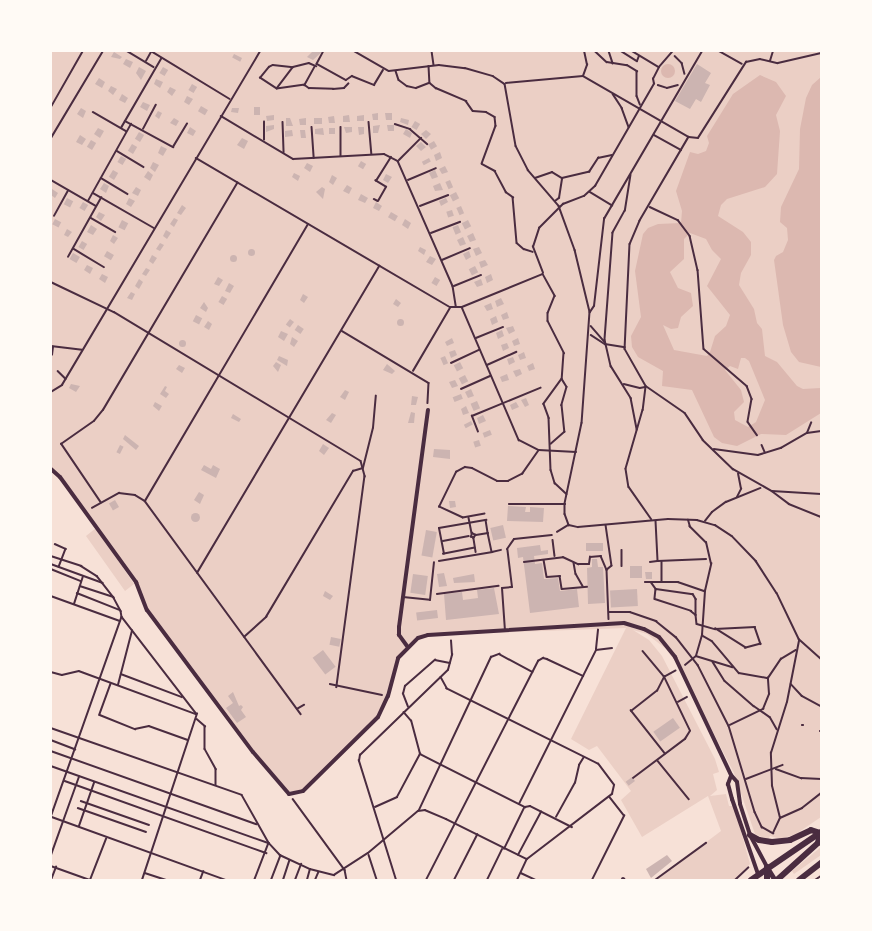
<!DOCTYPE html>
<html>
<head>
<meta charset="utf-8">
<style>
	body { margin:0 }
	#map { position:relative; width:872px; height:931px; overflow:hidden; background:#f7e1d7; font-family:"Fira Sans",sans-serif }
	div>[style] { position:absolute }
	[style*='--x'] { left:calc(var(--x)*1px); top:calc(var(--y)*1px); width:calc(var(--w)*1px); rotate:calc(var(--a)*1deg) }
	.green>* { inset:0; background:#ebcfc5 }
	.water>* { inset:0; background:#dcb8b0 }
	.round { border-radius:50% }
	.building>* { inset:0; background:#ccb4b1; transform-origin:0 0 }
	.path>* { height:1.5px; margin:-0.75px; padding:0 0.75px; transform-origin:0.75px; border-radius:0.75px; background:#4a2c40 }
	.service>* { height:2px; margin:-1px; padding:0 1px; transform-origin:1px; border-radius:1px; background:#4a2c40 }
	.minor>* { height:4px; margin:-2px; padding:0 2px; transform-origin:2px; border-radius:2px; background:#4a2c40 }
	.tertiary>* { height:4.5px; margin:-2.25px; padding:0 2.25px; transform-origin:2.25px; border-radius:2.25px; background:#4a2c40 }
	.primary>* { height:6px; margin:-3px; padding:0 3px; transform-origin:3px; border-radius:3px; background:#4a2c40 }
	span { translate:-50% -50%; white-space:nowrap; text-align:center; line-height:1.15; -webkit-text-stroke:6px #fffaf5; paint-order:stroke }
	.frame { position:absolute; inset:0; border:52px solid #fffaf5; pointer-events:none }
</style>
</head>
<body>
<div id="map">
	<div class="green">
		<div style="clip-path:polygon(51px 51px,821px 51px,821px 817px,796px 834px,781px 839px,770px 836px,768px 840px,755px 834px,734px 773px,680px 668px,666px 649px,647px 634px,633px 630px,649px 640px,662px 656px,715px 759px,719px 772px,713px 774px,717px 790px,710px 796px,726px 794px,729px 806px,734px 806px,750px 864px,734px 880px,656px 880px,721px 831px,708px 796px,642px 837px,621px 800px,631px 791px,597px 746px,589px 750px,571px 739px,626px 628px,429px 635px,418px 638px,396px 662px,385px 707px,378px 718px,302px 791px,285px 791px,146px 610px,136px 583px,114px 554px,134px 584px,125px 591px,86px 536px,96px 528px,60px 477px,51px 470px)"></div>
		<div style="clip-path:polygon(821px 847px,821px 855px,794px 874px,792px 871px)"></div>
	</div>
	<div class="water">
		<div class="round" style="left:661px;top:64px;width:14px;height:14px"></div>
		<div style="clip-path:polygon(evenodd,760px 75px,776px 82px,786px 96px,776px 115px,780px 131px,777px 174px,765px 187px,727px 199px,721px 205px,718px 216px,743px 232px,751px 242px,751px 255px,741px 273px,739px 285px,754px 309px,757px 323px,762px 329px,765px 356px,777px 362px,797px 386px,803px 389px,821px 388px,821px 413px,786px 435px,761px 434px,737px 446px,722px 443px,714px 437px,692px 390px,662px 386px,663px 371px,638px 357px,632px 347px,631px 336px,641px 317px,635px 271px,643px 234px,648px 228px,658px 224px,681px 223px,682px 211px,676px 191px,690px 152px,698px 154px,706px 151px,709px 143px,707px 136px,733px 94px,760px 75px,690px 233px,706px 239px,712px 250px,721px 259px,707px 286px,730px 315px,726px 326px,715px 336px,710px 352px,707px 356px,674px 350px,663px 325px,671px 329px,678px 328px,681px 317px,693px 306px,691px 293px,678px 288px,670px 272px,684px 259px,684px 239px,690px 233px,760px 75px,741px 358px,745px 358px,749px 361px,765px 400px,756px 422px,748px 427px,735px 420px,734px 412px,744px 402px,741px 390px,725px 370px,730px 366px,738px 369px,741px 358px)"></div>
		<div style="clip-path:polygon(821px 77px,821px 367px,799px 362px,791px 352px,783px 325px,774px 260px,776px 256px,783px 252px,788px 240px,787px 228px,780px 222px,781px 207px,799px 169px,800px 129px,806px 98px,812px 85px)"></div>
	</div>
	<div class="building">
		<div style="clip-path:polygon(313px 51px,323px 51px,313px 60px,307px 57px)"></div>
		<div style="clip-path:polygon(114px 52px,122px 57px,120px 59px,111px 57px)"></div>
		<div style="left:234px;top:54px;width:9px;height:4px;rotate:27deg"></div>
		<div style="clip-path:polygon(126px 59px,133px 62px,130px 68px,123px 64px)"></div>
		<div style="clip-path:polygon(697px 64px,711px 73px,705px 83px,710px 85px,701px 102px,696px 99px,690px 109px,675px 101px)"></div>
		<div style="clip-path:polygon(139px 67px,146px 71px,141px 80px,136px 73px)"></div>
		<div style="left:163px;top:67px;width:6px;height:7px;rotate:31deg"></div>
		<div style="clip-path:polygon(99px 78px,105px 82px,102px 88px,95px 84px)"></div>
		<div style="clip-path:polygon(156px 79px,163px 82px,160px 88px,154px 84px)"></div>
		<div style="left:192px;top:84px;width:6px;height:7px;rotate:31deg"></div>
		<div style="clip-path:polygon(111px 86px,117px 89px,113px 95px,108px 91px)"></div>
		<div style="clip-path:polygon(170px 87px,176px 90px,172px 96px,167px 92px)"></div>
		<div style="clip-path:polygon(122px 94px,128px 98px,125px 103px,119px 100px)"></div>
		<div style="clip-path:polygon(187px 96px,193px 99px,189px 105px,184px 102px)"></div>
		<div style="clip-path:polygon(143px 102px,150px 105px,147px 111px,140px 107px)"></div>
		<div style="left:201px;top:106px;width:8px;height:6px;rotate:30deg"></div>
		<div style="left:254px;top:107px;width:6px;height:8px"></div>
		<div style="clip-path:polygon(81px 108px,86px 111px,83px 118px,77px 114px)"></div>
		<div style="clip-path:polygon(232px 108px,239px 108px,238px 113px,231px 112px)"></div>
		<div style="clip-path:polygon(158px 111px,162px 113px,159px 119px,155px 116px)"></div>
		<div style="clip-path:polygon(378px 113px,378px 120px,373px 120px,372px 114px)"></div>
		<div style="clip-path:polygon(385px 113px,392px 113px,392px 120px,386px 120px)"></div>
		<div style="clip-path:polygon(274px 115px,274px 120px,267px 121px,266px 116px)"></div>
		<div style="clip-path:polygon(349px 115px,350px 122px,343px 122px,343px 116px)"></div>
		<div style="clip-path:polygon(364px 115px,364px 121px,357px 121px,357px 116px)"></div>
		<div style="clip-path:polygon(334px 116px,335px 123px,329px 123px,328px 117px)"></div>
		<div style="clip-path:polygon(174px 118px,179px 121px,176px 126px,170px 123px)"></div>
		<div style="clip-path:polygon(286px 118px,290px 118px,293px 126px,286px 126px)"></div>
		<div style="clip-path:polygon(306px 118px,306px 125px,300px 125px,299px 119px)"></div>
		<div style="left:314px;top:118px;width:8px;height:6px"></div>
		<div style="clip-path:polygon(401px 118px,409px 120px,408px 125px,400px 122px)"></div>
		<div style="left:415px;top:121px;width:6px;height:7px;rotate:31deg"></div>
		<div style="clip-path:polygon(274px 125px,274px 129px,266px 132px,266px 126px)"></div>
		<div style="clip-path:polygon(380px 125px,378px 133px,373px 133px,373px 126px)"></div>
		<div style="clip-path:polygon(387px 125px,394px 125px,394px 131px,388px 131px)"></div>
		<div style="clip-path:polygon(190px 127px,196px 131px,193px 136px,187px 133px)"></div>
		<div style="clip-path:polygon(344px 127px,352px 127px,352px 132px,346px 133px)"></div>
		<div style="clip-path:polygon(358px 127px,364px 127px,364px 134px,359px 135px)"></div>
		<div style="clip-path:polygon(98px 128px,104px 131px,100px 138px,94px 134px)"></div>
		<div style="clip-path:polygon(323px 128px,324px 135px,315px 134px,315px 129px)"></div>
		<div style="left:329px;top:128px;width:6px;height:6px"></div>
		<div style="clip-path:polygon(406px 129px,412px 133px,410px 138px,403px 134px)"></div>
		<div style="clip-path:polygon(292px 130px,293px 136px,285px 137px,285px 131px)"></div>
		<div style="clip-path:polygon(300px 130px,305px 130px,306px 138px,301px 138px)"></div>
		<div style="clip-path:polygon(426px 130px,431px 134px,426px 139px,421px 134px)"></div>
		<div style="left:139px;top:132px;width:6px;height:8px;rotate:31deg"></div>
		<div style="clip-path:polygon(80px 135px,86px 139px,82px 145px,76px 142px)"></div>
		<div style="clip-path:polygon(242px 138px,248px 141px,244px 149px,237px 145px)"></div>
		<div style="left:91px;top:140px;width:6px;height:8px;rotate:31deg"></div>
		<div style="left:434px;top:141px;width:6px;height:7px;rotate:59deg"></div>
		<div style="clip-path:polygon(421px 142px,426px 147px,421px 151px,416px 146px)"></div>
		<div style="left:132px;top:144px;width:6px;height:8px;rotate:31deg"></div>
		<div style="clip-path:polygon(161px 146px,167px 149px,163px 156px,158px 153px)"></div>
		<div style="clip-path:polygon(440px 152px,442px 158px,436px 161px,434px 155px)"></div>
		<div style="left:121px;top:156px;width:6px;height:7px;rotate:31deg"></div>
		<div style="left:429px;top:158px;width:4px;height:8px;rotate:63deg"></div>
		<div style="left:361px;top:161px;width:6px;height:6px;rotate:31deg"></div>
		<div style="clip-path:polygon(153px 162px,159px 165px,155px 172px,150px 168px)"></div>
		<div style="clip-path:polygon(307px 163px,313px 166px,310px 172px,304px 168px)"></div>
		<div style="clip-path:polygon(445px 166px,448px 172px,442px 174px,439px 169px)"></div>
		<div style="left:113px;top:170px;width:6px;height:8px;rotate:31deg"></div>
		<div style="clip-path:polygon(435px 170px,438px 177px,432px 179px,429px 173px)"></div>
		<div style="clip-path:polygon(148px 171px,153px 175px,150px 181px,144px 177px)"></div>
		<div style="clip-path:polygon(294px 173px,300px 176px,298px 181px,292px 177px)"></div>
		<div style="clip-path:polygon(386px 174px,392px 177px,388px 183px,383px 180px)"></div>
		<div style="clip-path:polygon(332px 175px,337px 178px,333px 185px,329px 182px)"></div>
		<div style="left:450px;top:180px;width:8px;height:5px;rotate:67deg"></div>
		<div style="clip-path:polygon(104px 183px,109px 186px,106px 193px,100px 189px)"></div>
		<div style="clip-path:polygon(440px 183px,443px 190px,435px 191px,433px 186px)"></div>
		<div style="clip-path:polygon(347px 185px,352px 188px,349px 194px,343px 191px)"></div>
		<div style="clip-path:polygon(136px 187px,141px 190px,138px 196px,132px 193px)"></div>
		<div style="clip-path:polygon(322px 187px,325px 189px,323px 199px,316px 192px)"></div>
		<div style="clip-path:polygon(52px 189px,58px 193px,55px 198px,51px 195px)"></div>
		<div style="left:456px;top:192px;width:7px;height:7px;rotate:63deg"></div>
		<div style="clip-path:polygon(361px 194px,368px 198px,365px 203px,358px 200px)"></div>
		<div style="left:67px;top:198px;width:7px;height:7px;rotate:27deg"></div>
		<div style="clip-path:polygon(129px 198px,135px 201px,131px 207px,126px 204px)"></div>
		<div style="clip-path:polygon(446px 198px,448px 202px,441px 206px,439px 201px)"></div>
		<div style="left:83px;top:202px;width:6px;height:7px;rotate:31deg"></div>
		<div style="clip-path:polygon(376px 202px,382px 206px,379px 211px,373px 208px)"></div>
		<div style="clip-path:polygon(182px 205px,186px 208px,181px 215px,177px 213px)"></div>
		<div style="left:461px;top:206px;width:8px;height:5px;rotate:67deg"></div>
		<div style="left:452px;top:210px;width:6px;height:6px;rotate:72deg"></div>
		<div style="clip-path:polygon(99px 212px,105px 215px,101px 221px,96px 217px)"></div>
		<div style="left:391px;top:212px;width:8px;height:6px;rotate:30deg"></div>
		<div style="clip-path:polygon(174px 218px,178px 220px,174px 227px,170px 224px)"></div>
		<div style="left:55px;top:219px;width:7px;height:6px;rotate:27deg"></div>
		<div style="clip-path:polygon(405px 219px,411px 223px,408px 229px,402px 225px)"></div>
		<div style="left:122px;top:220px;width:7px;height:8px;rotate:27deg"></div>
		<div style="left:468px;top:220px;width:7px;height:7px;rotate:63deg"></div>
		<div style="clip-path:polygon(91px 225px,97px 229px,93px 235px,87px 232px)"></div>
		<div style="left:458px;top:225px;width:8px;height:6px;rotate:67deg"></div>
		<div style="clip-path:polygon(67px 229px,72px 232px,68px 237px,64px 235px)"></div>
		<div style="clip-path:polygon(166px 230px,171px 233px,167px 239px,163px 236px)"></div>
		<div style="clip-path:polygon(473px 233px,476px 240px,470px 242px,467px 236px)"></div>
		<div style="clip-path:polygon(113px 235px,118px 238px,114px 244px,110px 241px)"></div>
		<div style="clip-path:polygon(463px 237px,466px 244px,460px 246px,457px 240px)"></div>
		<div style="left:82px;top:241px;width:6px;height:7px;rotate:31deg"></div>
		<div style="clip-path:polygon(160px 243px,164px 245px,160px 251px,156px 249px)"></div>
		<div style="clip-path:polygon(420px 247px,426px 250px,424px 255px,418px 251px)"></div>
		<div style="clip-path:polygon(479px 247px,482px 253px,476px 256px,473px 249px)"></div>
		<div class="round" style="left:247.5px;top:248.5px;width:7px;height:7px"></div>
		<div style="left:107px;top:251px;width:8px;height:6px;rotate:30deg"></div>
		<div style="clip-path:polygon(469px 251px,471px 257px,466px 260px,463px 254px)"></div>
		<div style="left:73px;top:253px;width:8px;height:7px;rotate:30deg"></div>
		<div class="round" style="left:229.5px;top:254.5px;width:7px;height:7px"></div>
		<div style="clip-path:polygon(152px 255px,157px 258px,153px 264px,149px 261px)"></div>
		<div style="clip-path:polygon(430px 256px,436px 259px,432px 265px,426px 262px)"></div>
		<div style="clip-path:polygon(485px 260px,488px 265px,481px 268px,479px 262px)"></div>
		<div style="clip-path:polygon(87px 265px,93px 268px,90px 274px,84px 270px)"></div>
		<div style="left:475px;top:266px;width:7px;height:7px;rotate:63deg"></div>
		<div style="clip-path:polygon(146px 268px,150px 270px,146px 276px,142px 274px)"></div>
		<div style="clip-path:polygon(102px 274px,108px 277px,105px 283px,99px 279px)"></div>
		<div style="clip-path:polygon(491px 274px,493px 280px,487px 283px,485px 277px)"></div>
		<div style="clip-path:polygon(218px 277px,223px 280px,219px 286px,214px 284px)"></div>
		<div style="left:435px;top:277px;width:6px;height:7px;rotate:31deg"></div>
		<div style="clip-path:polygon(139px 279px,143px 282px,139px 289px,135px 286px)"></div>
		<div style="clip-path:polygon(481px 279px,483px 285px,477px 287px,474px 282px)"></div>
		<div style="clip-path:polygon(229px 283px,234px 286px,230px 293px,225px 291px)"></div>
		<div style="clip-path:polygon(131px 292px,135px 294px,132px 300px,127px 298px)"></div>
		<div style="clip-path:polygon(303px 294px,308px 297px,304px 303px,300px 300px)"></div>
		<div style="left:222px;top:296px;width:6px;height:7px;rotate:31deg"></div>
		<div style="clip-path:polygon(501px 298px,504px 304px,497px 307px,495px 301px)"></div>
		<div style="clip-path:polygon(396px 299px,401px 303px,398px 307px,393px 304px)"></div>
		<div style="clip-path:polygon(204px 302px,208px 308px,206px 312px,200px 308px)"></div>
		<div style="clip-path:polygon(491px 303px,493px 309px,487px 311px,484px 306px)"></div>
		<div style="clip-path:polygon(507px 312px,509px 318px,503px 320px,501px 315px)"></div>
		<div style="left:196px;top:315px;width:7px;height:7px;rotate:27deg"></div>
		<div style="clip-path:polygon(496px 316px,498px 322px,492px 325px,490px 319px)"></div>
		<div class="round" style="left:396.5px;top:318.5px;width:7px;height:7px"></div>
		<div style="left:290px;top:319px;width:5px;height:7px;rotate:37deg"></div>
		<div style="clip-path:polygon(208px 321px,212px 324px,209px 330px,204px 327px)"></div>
		<div style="left:298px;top:325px;width:7px;height:6px;rotate:34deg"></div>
		<div style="clip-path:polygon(513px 326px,515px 331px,509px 334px,506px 328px)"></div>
		<div style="clip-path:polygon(502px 330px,504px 336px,498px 339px,496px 333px)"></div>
		<div style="clip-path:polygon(281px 331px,288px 334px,284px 341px,278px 337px)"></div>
		<div style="clip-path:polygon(292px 337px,298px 341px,294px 347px,290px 344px)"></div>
		<div style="clip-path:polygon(452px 338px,454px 343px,447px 346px,445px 342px)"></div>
		<div style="clip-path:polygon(518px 338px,520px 344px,514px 346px,512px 341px)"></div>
		<div class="round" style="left:178.5px;top:339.5px;width:7px;height:7px"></div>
		<div style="clip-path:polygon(507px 343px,509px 348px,503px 351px,501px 345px)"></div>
		<div style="clip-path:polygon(455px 350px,457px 355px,451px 358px,449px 352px)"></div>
		<div style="clip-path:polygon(524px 352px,526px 358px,520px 360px,518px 355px)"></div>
		<div style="clip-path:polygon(279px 356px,288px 360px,287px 366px,277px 360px)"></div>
		<div style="left:445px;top:356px;width:8px;height:5px;rotate:67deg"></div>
		<div style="clip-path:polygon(513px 357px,515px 362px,509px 365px,507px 359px)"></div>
		<div style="clip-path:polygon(276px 362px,281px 365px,278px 372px,273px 366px)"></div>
		<div style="left:460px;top:362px;width:7px;height:7px;rotate:63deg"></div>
		<div style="clip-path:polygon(533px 363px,535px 369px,529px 371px,527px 366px)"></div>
		<div style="clip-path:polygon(387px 364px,395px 371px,392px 374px,383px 370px)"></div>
		<div style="clip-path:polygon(179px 365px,185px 368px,182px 373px,176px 369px)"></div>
		<div style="clip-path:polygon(520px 369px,522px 374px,516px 377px,513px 371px)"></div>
		<div style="clip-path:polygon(507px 374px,509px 380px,502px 382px,500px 377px)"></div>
		<div style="left:465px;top:375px;width:7px;height:7px;rotate:63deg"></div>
		<div style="clip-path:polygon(455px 380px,458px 386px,452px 388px,449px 382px)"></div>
		<div style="clip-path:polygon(71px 384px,80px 386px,76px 392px,69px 388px)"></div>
		<div style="clip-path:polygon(165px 386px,167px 387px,165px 391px,169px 394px,166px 398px,160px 394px)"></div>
		<div style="clip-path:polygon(471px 389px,474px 396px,468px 398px,465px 392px)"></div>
		<div style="clip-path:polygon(345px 390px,349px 392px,345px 400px,340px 397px)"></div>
		<div style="left:461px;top:394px;width:5px;height:9px;rotate:68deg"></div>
		<div style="clip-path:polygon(412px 396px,418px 397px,416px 405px,411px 405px)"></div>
		<div style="clip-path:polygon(526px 398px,529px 405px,525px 407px,521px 400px)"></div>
		<div style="left:477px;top:401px;width:8px;height:7px;rotate:67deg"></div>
		<div style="clip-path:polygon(155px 402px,162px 406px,159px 411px,153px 406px)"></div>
		<div style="clip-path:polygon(516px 402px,519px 407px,512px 410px,510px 405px)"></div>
		<div style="clip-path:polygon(466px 406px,469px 413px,463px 415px,461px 409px)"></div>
		<div style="clip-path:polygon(411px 412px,415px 413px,414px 423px,408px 423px)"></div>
		<div style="clip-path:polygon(332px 413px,336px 415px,331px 423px,326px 420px)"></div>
		<div style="clip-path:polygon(233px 414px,241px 419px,239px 422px,231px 418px)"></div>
		<div style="clip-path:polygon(483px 415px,486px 421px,479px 424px,477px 418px)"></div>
		<div style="left:471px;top:421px;width:4px;height:8px;rotate:63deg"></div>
		<div style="left:490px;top:430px;width:5px;height:8px;rotate:68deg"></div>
		<div style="clip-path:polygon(125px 435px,139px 446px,136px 450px,123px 439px)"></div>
		<div style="left:479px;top:440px;width:6px;height:6px;rotate:72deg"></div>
		<div style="clip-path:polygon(323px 444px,329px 448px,324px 455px,319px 451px)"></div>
		<div style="left:120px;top:445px;width:4px;height:8px;rotate:27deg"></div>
		<div style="clip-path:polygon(434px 449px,450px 450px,450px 459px,433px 457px)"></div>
		<div style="clip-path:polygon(204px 465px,211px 469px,213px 465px,220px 469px,216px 478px,201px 470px)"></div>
		<div style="clip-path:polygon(199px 492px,204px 495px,200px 504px,194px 500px)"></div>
		<div style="left:115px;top:500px;width:8px;height:7px;rotate:60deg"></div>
		<div style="clip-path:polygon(449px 501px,455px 501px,456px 507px,450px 508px)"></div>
		<div style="clip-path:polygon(508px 506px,526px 507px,525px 512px,530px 512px,530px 507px,544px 508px,543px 522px,507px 521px)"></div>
		<div class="round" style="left:190.5px;top:512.5px;width:9px;height:9px"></div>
		<div style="left:503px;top:525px;width:13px;height:13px;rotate:77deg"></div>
		<div style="left:426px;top:530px;width:11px;height:26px;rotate:10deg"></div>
		<div style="left:586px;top:543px;width:17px;height:8px"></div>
		<div style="clip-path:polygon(540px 545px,541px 551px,548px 550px,548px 554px,534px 556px,535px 564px,542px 563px,544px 579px,558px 578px,560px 591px,577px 589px,579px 607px,530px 613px,523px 557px,518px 558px,517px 548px)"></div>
		<div style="clip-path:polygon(592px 559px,597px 559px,598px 567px,603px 567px,605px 603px,588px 604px,587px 568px,592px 567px)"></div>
		<div style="left:630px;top:566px;width:12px;height:12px"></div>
		<div style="clip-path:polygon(645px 572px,652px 572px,652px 579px,646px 579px)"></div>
		<div style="clip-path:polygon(444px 573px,447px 586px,439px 587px,437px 574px)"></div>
		<div style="left:413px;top:574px;width:15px;height:19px;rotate:8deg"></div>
		<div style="clip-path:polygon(474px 574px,475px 582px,454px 583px,453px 578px)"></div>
		<div style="clip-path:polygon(494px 588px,499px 614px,446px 620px,444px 594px,462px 592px,463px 600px,478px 598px,477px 590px)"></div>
		<div style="left:637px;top:589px;width:17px;height:27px;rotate:87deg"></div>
		<div style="clip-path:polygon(325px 591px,333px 596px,330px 600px,323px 596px)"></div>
		<div style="left:437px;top:610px;width:8px;height:21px;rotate:83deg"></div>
		<div style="left:331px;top:637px;width:10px;height:8px;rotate:11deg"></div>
		<div style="left:323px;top:650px;width:21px;height:13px;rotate:53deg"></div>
		<div style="clip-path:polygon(233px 692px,239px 706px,241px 705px,243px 707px,241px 710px,246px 717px,237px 723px,226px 708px,233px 703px,228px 696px)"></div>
		<div style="left:673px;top:718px;width:12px;height:24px;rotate:55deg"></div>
		<div style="left:632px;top:777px;width:5px;height:8px;rotate:53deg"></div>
		<div style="clip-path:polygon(667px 855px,672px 861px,651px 878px,646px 869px)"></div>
	</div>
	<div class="path">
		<div style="--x:127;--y:51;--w:31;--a:31"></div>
		<div style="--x:151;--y:51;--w:92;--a:31.3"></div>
		<div style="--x:324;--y:51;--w:15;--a:118"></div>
		<div style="--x:317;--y:64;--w:33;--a:29"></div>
		<div style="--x:346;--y:80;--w:7;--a:-34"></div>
		<div style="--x:352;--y:76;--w:24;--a:22"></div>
		<div style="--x:374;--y:85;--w:17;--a:-59"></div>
		<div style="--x:354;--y:51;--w:40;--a:29.7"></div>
		<div style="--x:389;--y:71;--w:50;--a:-6.8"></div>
		<div style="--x:439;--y:65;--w:26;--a:7"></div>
		<div style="--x:465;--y:68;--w:29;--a:16"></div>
		<div style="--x:493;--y:76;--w:14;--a:34"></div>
		<div style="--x:505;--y:84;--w:63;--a:79.9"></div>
		<div style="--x:516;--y:146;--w:27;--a:63"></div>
		<div style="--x:528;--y:170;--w:48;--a:49.3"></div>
		<div style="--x:559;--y:206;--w:47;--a:70"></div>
		<div style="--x:575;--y:250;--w:64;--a:76.4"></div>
		<div style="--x:590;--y:312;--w:111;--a:94.1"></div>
		<div style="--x:582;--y:423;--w:83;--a:101.9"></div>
		<div style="--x:565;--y:504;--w:10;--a:90"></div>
		<div style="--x:565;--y:514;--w:12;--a:70"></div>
		<div style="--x:569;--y:525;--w:9;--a:13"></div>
		<div style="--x:578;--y:527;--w:90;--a:-5.1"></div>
		<div style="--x:668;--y:519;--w:29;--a:2"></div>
		<div style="--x:697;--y:520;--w:19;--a:16"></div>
		<div style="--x:715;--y:525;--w:20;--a:33"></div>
		<div style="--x:732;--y:536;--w:35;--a:46"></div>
		<div style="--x:756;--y:561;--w:38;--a:57"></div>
		<div style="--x:777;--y:593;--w:51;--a:64.4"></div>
		<div style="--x:799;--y:639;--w:30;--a:42"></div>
		<div style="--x:432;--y:51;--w:14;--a:82"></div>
		<div style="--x:595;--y:51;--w:16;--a:43"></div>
		<div style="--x:607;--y:62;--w:20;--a:9"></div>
		<div style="--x:627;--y:65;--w:12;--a:31"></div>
		<div style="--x:637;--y:71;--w:25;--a:90"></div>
		<div style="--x:637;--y:96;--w:9;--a:69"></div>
		<div style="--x:609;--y:51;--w:13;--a:72"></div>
		<div style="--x:621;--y:51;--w:19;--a:32"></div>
		<div style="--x:637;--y:61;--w:5;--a:-68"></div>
		<div style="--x:632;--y:51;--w:31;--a:31"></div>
		<div style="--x:719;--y:51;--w:26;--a:29"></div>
		<div style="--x:775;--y:51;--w:6;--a:0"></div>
		<div style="--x:675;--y:56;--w:10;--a:45"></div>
		<div style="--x:682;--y:63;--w:11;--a:75"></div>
		<div style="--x:146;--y:61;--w:10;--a:-61"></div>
		<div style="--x:770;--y:61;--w:10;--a:-73"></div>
		<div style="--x:429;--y:66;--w:17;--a:87"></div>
		<div style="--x:430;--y:83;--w:8;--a:40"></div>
		<div style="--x:436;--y:88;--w:33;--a:23"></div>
		<div style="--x:466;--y:101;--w:12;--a:55"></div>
		<div style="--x:473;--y:111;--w:13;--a:4"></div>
		<div style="--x:486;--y:112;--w:10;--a:29"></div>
		<div style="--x:495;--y:117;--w:9;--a:84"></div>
		<div style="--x:496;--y:126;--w:40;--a:110.2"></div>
		<div style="--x:482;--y:164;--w:15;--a:28"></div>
		<div style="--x:495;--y:171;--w:24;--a:62"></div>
		<div style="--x:506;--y:192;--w:9;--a:36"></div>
		<div style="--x:513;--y:197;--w:46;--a:85"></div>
		<div style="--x:517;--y:243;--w:9;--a:41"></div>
		<div style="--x:524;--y:249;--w:9;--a:18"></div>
		<div style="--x:315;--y:67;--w:21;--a:119"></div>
		<div style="--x:305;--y:85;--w:5;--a:37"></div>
		<div style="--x:309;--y:88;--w:24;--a:2"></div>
		<div style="--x:333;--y:89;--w:11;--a:-5"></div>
		<div style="--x:344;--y:88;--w:6;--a:-45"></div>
		<div style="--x:396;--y:71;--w:9;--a:72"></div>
		<div style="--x:399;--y:80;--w:10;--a:37"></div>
		<div style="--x:407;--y:86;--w:9;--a:13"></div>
		<div style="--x:416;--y:88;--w:14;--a:-21"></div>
		<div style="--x:583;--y:76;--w:12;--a:-70"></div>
		<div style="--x:587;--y:65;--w:14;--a:-102"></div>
		<div style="--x:506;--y:83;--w:77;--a:-5.2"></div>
		<div style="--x:583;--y:76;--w:122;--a:29.9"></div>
		<div style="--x:689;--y:137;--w:9;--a:6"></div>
		<div style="--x:698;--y:138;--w:90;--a:-57.7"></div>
		<div style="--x:746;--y:62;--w:14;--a:-12"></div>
		<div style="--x:760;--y:59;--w:18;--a:13"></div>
		<div style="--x:778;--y:63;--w:44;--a:-13.1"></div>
		<div style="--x:305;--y:85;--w:28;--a:172"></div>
		<div style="--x:277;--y:89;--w:20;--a:-147"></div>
		<div style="--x:260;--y:78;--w:14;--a:-51"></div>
		<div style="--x:269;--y:67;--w:4;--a:-27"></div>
		<div style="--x:273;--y:65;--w:20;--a:6"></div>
		<div style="--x:293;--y:67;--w:16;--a:-14"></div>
		<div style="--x:309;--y:63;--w:8;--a:23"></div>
		<div style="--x:658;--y:85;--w:9;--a:18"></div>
		<div style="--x:667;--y:88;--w:11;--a:-15"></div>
		<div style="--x:277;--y:88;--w:25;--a:-53"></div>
		<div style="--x:613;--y:94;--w:17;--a:57"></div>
		<div style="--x:622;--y:108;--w:20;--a:70"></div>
		<div style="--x:51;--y:107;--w:64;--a:-60.3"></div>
		<div style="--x:93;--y:112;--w:38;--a:30"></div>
		<div style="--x:221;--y:116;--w:84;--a:30.8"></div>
		<div style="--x:293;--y:159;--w:91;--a:-3.1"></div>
		<div style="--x:384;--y:154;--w:16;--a:27"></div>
		<div style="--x:398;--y:161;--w:137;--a:66.3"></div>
		<div style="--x:453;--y:286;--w:20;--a:81"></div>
		<div style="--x:125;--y:121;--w:55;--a:28.4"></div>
		<div style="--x:173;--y:147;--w:27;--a:-59"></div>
		<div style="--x:283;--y:122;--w:30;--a:88"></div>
		<div style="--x:369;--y:122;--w:32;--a:85"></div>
		<div style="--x:395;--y:124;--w:16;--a:18"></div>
		<div style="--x:410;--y:129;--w:23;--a:41"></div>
		<div style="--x:312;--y:127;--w:31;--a:86"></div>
		<div style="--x:341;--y:127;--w:29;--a:90"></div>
		<div style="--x:121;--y:128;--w:80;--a:-59.9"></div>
		<div style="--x:143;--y:129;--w:27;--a:-62"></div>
		<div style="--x:654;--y:135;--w:31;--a:29"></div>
		<div style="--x:689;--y:137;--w:97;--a:120.3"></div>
		<div style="--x:640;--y:221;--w:25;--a:113"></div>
		<div style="--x:630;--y:244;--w:105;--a:92.7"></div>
		<div style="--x:625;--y:349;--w:43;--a:60.4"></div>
		<div style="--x:646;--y:386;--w:47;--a:34.7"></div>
		<div style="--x:685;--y:413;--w:32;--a:56"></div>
		<div style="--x:703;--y:440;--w:42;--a:44"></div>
		<div style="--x:733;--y:469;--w:45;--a:29.4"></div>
		<div style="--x:772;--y:491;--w:49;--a:3.5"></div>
		<div style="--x:51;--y:138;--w:101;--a:-59.1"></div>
		<div style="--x:264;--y:140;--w:18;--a:-90"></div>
		<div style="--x:117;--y:151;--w:31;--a:31"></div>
		<div style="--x:196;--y:158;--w:294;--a:30.4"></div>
		<div style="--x:450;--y:307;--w:12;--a:0"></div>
		<div style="--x:462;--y:307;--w:87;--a:-22.2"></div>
		<div style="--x:543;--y:274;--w:25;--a:61"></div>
		<div style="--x:555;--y:296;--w:18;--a:112"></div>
		<div style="--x:548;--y:313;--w:8;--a:90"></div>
		<div style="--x:548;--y:321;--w:36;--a:63"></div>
		<div style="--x:564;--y:353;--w:26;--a:94"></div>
		<div style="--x:562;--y:379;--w:9;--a:58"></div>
		<div style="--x:567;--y:387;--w:19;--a:106"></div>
		<div style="--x:562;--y:405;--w:27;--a:84"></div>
		<div style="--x:565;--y:432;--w:18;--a:139"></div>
		<div style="--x:399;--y:160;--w:31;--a:-45"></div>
		<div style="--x:631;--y:175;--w:36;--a:99"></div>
		<div style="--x:625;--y:211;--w:25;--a:119"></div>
		<div style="--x:613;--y:233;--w:107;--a:94.3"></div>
		<div style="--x:605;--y:340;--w:27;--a:77"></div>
		<div style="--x:611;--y:366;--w:38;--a:58"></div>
		<div style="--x:631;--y:398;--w:32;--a:79"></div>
		<div style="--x:101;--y:178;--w:31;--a:31"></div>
		<div style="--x:535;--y:178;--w:18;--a:-19"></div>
		<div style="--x:552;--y:172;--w:12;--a:31"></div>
		<div style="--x:562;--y:178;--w:28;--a:-13"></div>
		<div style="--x:589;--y:172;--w:17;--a:-57"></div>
		<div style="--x:598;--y:158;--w:14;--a:-12"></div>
		<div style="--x:51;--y:180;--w:52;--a:30"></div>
		<div style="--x:408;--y:180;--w:30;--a:-23"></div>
		<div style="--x:590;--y:192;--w:26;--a:31"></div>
		<div style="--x:93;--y:193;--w:70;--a:29.8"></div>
		<div style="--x:374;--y:199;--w:4;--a:27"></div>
		<div style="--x:378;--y:201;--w:16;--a:-60"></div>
		<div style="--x:386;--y:187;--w:12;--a:-149"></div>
		<div style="--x:376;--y:181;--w:28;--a:-58"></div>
		<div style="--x:88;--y:201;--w:88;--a:-60.8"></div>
		<div style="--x:555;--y:201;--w:5;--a:-37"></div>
		<div style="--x:559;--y:198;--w:19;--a:-81"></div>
		<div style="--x:420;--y:206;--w:30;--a:-21"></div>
		<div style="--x:650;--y:207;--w:31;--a:25"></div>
		<div style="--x:678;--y:220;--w:20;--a:53"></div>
		<div style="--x:690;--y:236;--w:35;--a:77"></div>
		<div style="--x:698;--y:270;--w:79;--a:85.7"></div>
		<div style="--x:704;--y:349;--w:57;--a:40.7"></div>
		<div style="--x:747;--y:386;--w:14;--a:69"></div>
		<div style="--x:752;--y:399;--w:23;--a:100"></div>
		<div style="--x:748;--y:422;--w:16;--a:55"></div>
		<div style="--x:54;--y:216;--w:29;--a:-61"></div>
		<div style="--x:91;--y:218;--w:28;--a:30"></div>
		<div style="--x:431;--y:233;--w:31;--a:-21"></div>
		<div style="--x:74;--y:249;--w:35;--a:31"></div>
		<div style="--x:68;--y:257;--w:68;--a:-60.8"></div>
		<div style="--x:442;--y:260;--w:30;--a:-23"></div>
		<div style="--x:543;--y:273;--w:28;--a:-111"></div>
		<div style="--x:533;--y:247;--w:20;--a:-72"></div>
		<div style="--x:539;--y:228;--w:34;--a:-45"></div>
		<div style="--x:563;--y:204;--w:22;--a:-21"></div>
		<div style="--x:584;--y:196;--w:15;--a:-42"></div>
		<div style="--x:595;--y:186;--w:118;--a:-60"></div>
		<div style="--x:654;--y:84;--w:5;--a:-101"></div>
		<div style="--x:653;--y:79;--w:13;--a:-63"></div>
		<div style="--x:659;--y:67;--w:21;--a:-49"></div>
		<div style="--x:51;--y:282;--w:70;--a:25.5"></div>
		<div style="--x:114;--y:312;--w:288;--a:31.1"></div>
		<div style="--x:361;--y:461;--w:16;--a:75"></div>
		<div style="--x:365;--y:476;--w:213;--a:97.6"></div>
		<div style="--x:454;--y:286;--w:29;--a:-22"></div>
		<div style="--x:462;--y:307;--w:145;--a:66.8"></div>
		<div style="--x:519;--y:440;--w:22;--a:27"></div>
		<div style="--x:539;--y:450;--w:37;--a:3"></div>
		<div style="--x:590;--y:312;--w:7;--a:-56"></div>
		<div style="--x:594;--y:306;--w:88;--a:-83.4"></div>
		<div style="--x:604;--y:219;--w:194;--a:-59.7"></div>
		<div style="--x:591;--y:326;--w:21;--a:49"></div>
		<div style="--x:342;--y:331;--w:101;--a:30.9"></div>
		<div style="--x:429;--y:383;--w:20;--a:93"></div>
		<div style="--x:591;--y:335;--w:17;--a:33"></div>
		<div style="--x:605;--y:344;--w:20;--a:9"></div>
		<div style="--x:476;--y:338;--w:29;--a:-22"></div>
		<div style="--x:51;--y:346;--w:31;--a:7"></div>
		<div style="--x:52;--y:355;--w:8;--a:-83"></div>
		<div style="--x:451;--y:363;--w:31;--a:-25"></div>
		<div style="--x:487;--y:365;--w:32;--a:-24"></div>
		<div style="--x:58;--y:371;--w:11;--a:45"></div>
		<div style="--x:413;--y:371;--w:73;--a:-59.6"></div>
		<div style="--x:562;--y:379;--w:31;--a:126"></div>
		<div style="--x:544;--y:404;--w:15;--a:70"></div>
		<div style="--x:549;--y:418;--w:52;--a:87.8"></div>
		<div style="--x:551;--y:470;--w:14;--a:73"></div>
		<div style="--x:555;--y:483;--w:16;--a:43"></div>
		<div style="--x:624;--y:384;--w:16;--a:14"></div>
		<div style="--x:640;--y:388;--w:5;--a:-11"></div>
		<div style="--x:646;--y:387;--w:23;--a:97"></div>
		<div style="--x:643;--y:410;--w:61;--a:106.1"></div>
		<div style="--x:626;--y:469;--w:18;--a:81"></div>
		<div style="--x:629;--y:487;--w:39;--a:55"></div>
		<div style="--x:461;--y:389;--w:32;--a:-24"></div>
		<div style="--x:51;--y:392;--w:13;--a:-32"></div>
		<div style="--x:62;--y:385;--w:388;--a:-59.3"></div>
		<div style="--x:478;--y:432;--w:17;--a:-111"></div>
		<div style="--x:472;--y:416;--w:74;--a:-22.4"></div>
		<div style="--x:807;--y:433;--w:11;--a:-68"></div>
		<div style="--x:762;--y:445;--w:8;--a:67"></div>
		<div style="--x:714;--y:449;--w:44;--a:7.8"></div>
		<div style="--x:758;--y:455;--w:24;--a:-17"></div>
		<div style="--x:781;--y:448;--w:30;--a:-30"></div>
		<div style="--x:807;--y:433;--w:14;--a:-8"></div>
		<div style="--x:772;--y:491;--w:21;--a:37"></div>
		<div style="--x:789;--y:504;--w:35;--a:22"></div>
		<div style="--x:737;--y:497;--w:9;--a:-63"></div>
		<div style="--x:741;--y:489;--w:15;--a:-101"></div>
		<div style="--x:145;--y:501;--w:321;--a:-59.5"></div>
		<div style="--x:101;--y:503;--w:71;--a:-124.1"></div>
		<div style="--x:61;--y:444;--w:40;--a:-34.9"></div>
		<div style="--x:94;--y:421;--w:14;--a:-51"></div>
		<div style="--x:103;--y:410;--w:264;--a:-59.4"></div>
		<div style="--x:509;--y:504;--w:56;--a:0"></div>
		<div style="--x:92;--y:508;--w:31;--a:-29"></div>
		<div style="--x:119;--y:493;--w:16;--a:7"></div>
		<div style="--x:135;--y:495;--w:12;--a:31"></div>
		<div style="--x:145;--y:501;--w:264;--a:53.8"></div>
		<div style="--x:485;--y:514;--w:22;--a:170"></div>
		<div style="--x:463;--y:518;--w:26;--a:-155"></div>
		<div style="--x:439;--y:507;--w:39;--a:-64"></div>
		<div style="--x:456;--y:472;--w:10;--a:-29"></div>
		<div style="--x:465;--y:467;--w:7;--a:8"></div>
		<div style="--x:472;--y:468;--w:28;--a:27"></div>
		<div style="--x:497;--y:481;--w:11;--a:0"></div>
		<div style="--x:508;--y:481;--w:16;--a:-27"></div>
		<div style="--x:522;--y:474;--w:28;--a:-55"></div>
		<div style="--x:469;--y:518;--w:15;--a:79"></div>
		<div style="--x:472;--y:533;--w:4;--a:27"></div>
		<div style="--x:476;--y:535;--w:4;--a:124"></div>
		<div style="--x:474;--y:538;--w:3;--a:-162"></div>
		<div style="--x:471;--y:537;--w:4;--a:-76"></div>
		<div style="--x:656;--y:521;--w:40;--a:87.1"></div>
		<div style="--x:658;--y:561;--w:48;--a:-2.4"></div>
		<div style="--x:705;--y:521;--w:11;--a:-52"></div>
		<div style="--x:712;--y:512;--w:17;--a:-36"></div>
		<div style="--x:726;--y:502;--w:37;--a:-22"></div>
		<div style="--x:606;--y:525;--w:41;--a:81.7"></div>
		<div style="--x:612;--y:566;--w:6;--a:141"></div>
		<div style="--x:607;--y:570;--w:49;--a:87.7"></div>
		<div style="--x:557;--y:532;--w:13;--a:-32"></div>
		<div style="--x:476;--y:535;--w:12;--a:-9"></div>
		<div style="--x:488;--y:533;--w:19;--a:78"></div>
		<div style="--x:492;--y:552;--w:9;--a:-13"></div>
		<div style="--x:474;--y:539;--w:13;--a:81"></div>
		<div style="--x:553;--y:540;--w:16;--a:83"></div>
		<div style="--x:443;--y:541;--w:26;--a:-11"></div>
		<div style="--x:55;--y:544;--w:12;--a:24"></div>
		<div style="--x:66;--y:549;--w:19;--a:111"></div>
		<div style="--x:475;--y:548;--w:32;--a:169"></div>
		<div style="--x:444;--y:554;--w:26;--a:-101"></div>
		<div style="--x:439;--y:528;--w:48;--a:-9.7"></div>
		<div style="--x:486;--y:520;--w:13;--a:81"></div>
		<div style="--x:622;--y:550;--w:16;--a:90"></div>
		<div style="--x:51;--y:556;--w:32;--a:18"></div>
		<div style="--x:81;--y:566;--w:19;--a:32"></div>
		<div style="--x:97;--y:576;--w:28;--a:52"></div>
		<div style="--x:114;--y:598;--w:15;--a:62"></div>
		<div style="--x:121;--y:611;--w:6;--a:81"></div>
		<div style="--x:122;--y:617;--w:213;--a:109.5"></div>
		<div style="--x:544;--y:560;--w:17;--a:80"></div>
		<div style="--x:547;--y:577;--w:13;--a:-4"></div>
		<div style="--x:560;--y:576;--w:13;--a:81"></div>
		<div style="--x:562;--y:589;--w:25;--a:-5"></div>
		<div style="--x:439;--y:561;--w:54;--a:-9.6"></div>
		<div style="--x:524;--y:562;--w:39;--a:-7"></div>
		<div style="--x:563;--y:557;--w:17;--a:25"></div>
		<div style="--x:578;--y:564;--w:11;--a:0"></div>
		<div style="--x:589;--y:564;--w:7;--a:-82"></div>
		<div style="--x:590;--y:557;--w:11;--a:-5"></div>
		<div style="--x:601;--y:556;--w:15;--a:67"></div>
		<div style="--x:650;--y:562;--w:7;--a:-8"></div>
		<div style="--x:662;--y:562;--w:19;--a:90"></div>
		<div style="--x:574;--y:563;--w:11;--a:80"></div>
		<div style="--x:576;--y:574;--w:14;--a:60"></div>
		<div style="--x:51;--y:564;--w:55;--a:20.1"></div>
		<div style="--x:51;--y:569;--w:32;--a:22"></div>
		<div style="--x:197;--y:573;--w:357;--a:-59.3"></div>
		<div style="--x:645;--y:582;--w:33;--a:0"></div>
		<div style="--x:678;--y:582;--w:28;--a:19"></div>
		<div style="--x:651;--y:582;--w:9;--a:54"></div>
		<div style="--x:656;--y:589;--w:37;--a:8"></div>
		<div style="--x:693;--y:594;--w:6;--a:59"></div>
		<div style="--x:696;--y:599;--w:16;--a:90"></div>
		<div style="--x:80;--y:586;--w:35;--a:18"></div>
		<div style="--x:656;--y:589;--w:10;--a:96"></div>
		<div style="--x:655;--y:599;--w:38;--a:18"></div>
		<div style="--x:691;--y:611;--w:6;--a:39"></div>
		<div style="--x:696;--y:615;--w:9;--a:84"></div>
		<div style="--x:697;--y:624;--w:19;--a:16"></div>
		<div style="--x:715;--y:629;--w:40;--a:-2.9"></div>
		<div style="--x:755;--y:627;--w:18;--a:71"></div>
		<div style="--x:761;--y:644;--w:16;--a:165"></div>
		<div style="--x:746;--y:648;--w:36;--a:-148"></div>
		<div style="--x:77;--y:593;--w:46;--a:21.6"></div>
		<div style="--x:437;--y:594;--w:62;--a:-7.5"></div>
		<div style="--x:51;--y:596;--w:73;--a:19.9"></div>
		<div style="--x:74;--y:604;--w:28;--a:-72"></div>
		<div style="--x:609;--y:612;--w:21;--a:0"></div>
		<div style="--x:630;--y:612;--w:28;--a:19"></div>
		<div style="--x:656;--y:621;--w:26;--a:39"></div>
		<div style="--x:676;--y:637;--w:36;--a:52"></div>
		<div style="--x:698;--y:665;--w:68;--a:63.1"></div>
		<div style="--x:729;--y:726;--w:90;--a:73.2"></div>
		<div style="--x:755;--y:812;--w:17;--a:65"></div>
		<div style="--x:762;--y:827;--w:13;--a:29"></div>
		<div style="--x:122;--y:617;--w:121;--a:52.4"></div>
		<div style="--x:703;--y:636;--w:10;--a:29"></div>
		<div style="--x:712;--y:641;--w:42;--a:49.8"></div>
		<div style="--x:739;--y:673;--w:28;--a:10"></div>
		<div style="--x:244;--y:637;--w:30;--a:-42"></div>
		<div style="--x:266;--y:617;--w:170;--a:-59.2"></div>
		<div style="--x:353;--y:471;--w:10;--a:-17"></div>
		<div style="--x:363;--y:468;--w:41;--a:-76"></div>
		<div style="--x:373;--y:428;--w:32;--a:-85"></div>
		<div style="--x:596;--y:649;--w:19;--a:-84"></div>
		<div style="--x:696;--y:656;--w:38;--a:17"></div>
		<div style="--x:713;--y:662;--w:22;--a:58"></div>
		<div style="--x:725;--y:681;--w:38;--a:41"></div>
		<div style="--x:754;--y:706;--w:19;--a:35"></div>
		<div style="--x:770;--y:717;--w:14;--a:60"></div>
		<div style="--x:685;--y:665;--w:14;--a:-39"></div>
		<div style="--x:696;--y:656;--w:22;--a:-74"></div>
		<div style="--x:702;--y:635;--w:44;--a:-86.1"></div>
		<div style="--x:705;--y:591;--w:28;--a:-77"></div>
		<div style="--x:711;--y:564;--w:22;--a:-103"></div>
		<div style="--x:706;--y:543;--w:23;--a:-135"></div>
		<div style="--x:690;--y:527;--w:7;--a:-106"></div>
		<div style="--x:51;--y:672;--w:11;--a:15"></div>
		<div style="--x:62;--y:675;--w:17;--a:-13"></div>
		<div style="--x:79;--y:671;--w:125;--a:20.2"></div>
		<div style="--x:121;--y:674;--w:65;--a:20.7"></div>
		<div style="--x:111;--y:684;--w:33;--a:110"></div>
		<div style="--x:100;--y:715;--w:38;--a:22"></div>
		<div style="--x:135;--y:729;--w:14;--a:-12"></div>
		<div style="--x:149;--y:726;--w:41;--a:19.7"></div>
		<div style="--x:330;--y:684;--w:53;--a:11.9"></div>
		<div style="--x:791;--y:684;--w:16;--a:47"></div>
		<div style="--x:802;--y:696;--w:21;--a:28"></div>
		<div style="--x:118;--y:685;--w:56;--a:-75.5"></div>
		<div style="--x:678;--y:702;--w:10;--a:-29"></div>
		<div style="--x:408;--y:707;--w:14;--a:-111"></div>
		<div style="--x:403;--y:694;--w:8;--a:-76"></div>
		<div style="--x:405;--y:686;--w:40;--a:-41"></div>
		<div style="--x:435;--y:660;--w:15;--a:11"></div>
		<div style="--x:297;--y:709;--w:8;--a:-30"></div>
		<div style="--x:197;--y:719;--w:11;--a:41"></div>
		<div style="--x:205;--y:726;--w:23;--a:90"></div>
		<div style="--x:205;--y:749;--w:23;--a:61"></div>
		<div style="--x:216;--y:769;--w:16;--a:90"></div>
		<div style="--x:730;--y:725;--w:37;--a:-26"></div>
		<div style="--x:763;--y:709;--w:16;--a:-68"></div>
		<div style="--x:769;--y:694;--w:16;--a:-94"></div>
		<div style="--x:768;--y:678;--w:23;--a:-56"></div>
		<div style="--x:781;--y:659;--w:17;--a:-31"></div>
		<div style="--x:802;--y:725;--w:1;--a:0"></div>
		<div style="--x:51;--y:728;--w:202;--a:19.3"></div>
		<div style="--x:242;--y:795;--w:55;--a:60.6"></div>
		<div style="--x:269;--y:843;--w:40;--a:111"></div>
		<div style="--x:820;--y:731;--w:1;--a:0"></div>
		<div style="--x:51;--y:740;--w:26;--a:21"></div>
		<div style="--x:51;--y:751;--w:218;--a:19.6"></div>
		<div style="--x:420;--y:754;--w:118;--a:26.8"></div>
		<div style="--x:525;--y:807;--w:5;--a:-11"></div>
		<div style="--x:530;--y:806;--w:47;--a:26.6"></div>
		<div style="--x:665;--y:754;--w:55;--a:-128.3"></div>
		<div style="--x:631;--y:711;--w:33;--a:-38"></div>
		<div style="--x:657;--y:691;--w:16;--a:-63"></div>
		<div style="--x:664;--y:677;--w:13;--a:-29"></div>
		<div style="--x:658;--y:761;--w:49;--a:50.8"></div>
		<div style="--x:51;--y:766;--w:231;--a:19.5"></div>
		<div style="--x:269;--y:843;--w:16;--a:47"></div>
		<div style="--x:280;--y:855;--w:33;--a:25"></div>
		<div style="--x:310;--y:869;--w:25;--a:14"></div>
		<div style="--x:334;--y:875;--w:40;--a:-32.9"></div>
		<div style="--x:368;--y:853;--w:65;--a:-40"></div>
		<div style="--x:418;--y:811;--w:7;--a:-8"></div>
		<div style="--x:425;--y:810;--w:23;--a:23"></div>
		<div style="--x:446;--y:819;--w:90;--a:26.3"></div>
		<div style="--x:527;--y:859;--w:107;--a:-37.4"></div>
		<div style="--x:612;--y:794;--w:9;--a:-77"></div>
		<div style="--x:614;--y:785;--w:26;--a:-127"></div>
		<div style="--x:598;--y:764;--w:169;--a:-153.6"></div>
		<div style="--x:447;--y:689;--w:13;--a:-119"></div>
		<div style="--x:776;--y:769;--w:27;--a:20"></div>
		<div style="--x:801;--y:778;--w:20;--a:3"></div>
		<div style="--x:633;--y:778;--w:65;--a:-36.9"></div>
		<div style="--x:685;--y:739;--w:9;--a:-58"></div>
		<div style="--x:690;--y:731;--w:60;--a:-115.7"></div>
		<div style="--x:664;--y:677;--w:33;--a:-130"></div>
		<div style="--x:746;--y:779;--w:39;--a:-21"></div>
		<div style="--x:65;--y:781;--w:214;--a:19.7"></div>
		<div style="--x:293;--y:799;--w:88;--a:53.8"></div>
		<div style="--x:345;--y:870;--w:10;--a:79"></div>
		<div style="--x:81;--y:801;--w:72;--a:19.4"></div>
		<div style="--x:519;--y:804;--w:172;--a:-63.4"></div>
		<div style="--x:596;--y:650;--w:16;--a:-7"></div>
		<div style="--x:375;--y:807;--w:24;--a:-24"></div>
		<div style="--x:397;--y:797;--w:49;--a:-61.9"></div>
		<div style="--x:420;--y:754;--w:34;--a:-105"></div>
		<div style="--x:411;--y:721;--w:11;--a:-131"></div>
		<div style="--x:78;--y:808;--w:72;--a:19.4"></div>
		<div style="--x:419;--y:810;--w:169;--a:-64.8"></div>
		<div style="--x:491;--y:657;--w:9;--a:-21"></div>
		<div style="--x:499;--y:654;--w:38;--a:28"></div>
		<div style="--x:52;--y:817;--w:185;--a:19.9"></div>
		<div style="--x:556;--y:817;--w:39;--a:-61"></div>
		<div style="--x:575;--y:783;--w:18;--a:-77"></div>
		<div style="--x:579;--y:765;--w:9;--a:-58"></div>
		<div style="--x:780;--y:818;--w:33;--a:-104"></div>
		<div style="--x:772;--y:786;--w:33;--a:-92"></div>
		<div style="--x:771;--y:753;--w:53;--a:-72.6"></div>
		<div style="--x:787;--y:702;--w:62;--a:-78.9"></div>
		<div style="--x:79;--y:826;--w:46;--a:-70.8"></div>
		<div style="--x:773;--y:833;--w:17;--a:-65"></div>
		<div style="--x:780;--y:818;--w:24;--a:-24"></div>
		<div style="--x:802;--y:808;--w:24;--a:-38"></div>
		<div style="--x:504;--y:849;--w:46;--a:-64"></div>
		<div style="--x:51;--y:855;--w:83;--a:-70.3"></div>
		<div style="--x:369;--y:855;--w:26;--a:72"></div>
		<div style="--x:518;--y:855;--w:49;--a:-61.9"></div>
		<div style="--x:51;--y:866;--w:41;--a:19.7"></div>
		<div style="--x:90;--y:880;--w:44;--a:-68.7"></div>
		<div style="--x:145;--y:873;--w:22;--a:18"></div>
		<div style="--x:521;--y:873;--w:17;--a:25"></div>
		<div style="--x:51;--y:880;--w:14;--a:-69"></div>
		<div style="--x:142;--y:880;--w:175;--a:-71.7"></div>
		<div style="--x:200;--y:880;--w:9;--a:-69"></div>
		<div style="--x:271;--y:880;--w:26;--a:-69"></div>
		<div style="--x:283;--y:880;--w:20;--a:-72"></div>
		<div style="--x:295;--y:880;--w:17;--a:-69"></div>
		<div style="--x:307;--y:880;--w:11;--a:-75"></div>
		<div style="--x:315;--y:880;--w:8;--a:-67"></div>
		<div style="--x:396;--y:880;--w:125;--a:-107.3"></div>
		<div style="--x:359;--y:761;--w:6;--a:-81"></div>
		<div style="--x:360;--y:755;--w:122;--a:-44"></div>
		<div style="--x:448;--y:670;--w:16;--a:-75"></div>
		<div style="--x:452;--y:655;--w:14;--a:-94"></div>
		<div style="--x:426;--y:880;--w:246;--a:-62.9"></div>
		<div style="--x:538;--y:661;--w:6;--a:-31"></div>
		<div style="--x:543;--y:658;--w:4;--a:14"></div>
		<div style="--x:547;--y:659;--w:40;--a:25"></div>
		<div style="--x:454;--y:880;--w:51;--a:-62.9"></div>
		<div style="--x:487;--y:880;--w:34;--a:-64"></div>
		<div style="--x:517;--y:880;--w:23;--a:-65"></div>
		<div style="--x:592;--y:880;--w:72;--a:-63.4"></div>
		<div style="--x:624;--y:816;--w:23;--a:-128"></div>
		<div style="--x:655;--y:880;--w:63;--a:-36"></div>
		<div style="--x:735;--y:880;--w:18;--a:-43"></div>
		<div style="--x:815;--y:880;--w:7;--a:-34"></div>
	</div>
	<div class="service">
		<div style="--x:403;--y:597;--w:27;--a:6"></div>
		<div style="--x:430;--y:600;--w:38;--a:-84"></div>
		<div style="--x:505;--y:631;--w:43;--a:-94"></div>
		<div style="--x:502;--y:588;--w:10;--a:-6"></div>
		<div style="--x:512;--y:587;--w:38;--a:-97"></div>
		<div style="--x:507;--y:549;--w:12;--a:-55"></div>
		<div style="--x:514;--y:539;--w:38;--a:-6"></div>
	</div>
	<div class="minor">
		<div style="--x:51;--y:469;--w:12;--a:42"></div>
		<div style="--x:60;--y:477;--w:130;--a:54.1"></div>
		<div style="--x:136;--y:582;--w:30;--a:69"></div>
		<div style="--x:147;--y:610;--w:177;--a:53.3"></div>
		<div style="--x:253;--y:752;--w:55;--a:49.4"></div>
		<div style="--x:289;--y:794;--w:14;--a:-12"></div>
		<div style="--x:303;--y:791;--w:105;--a:-44.6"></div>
		<div style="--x:378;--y:717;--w:23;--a:-65"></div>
		<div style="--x:388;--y:696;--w:39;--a:-75"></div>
		<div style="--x:398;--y:658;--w:28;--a:-45"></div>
		<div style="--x:418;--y:638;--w:10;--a:-17"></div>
		<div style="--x:428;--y:635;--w:196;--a:-3.5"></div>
		<div style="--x:624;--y:623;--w:21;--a:17"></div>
		<div style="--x:644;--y:629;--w:17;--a:28"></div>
		<div style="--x:659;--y:637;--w:26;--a:51"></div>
		<div style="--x:675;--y:657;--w:131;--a:64.6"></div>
		<div style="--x:731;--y:775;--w:9;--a:49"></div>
		<div style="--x:737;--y:782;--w:22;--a:82"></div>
		<div style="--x:740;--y:804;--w:33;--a:72"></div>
		<div style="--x:750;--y:835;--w:36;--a:62"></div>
		<div style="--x:407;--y:646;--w:14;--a:-126"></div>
		<div style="--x:399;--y:635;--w:8;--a:-90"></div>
		<div style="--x:399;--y:627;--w:219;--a:-82.4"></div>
		<div style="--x:731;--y:776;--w:9;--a:111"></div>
		<div style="--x:728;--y:784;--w:16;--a:75"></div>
		<div style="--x:732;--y:799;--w:79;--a:70.9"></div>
		<div style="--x:623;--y:879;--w:1;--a:45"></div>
	</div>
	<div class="tertiary">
		<div style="--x:767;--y:867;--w:15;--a:58"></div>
	</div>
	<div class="primary">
		<div style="--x:750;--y:835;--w:10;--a:29"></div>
		<div style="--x:759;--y:840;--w:13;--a:9"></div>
		<div style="--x:772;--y:842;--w:18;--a:-6"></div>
		<div style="--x:790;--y:840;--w:23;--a:-25"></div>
		<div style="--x:811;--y:830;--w:9;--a:18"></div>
		<div style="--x:767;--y:867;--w:13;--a:90"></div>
		<div style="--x:751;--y:880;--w:85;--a:-34.4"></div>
		<div style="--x:777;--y:880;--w:55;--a:-42.1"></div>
		<div style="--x:818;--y:843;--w:10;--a:-79"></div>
		<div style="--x:799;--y:880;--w:28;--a:-38"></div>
	</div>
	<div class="frame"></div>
</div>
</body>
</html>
